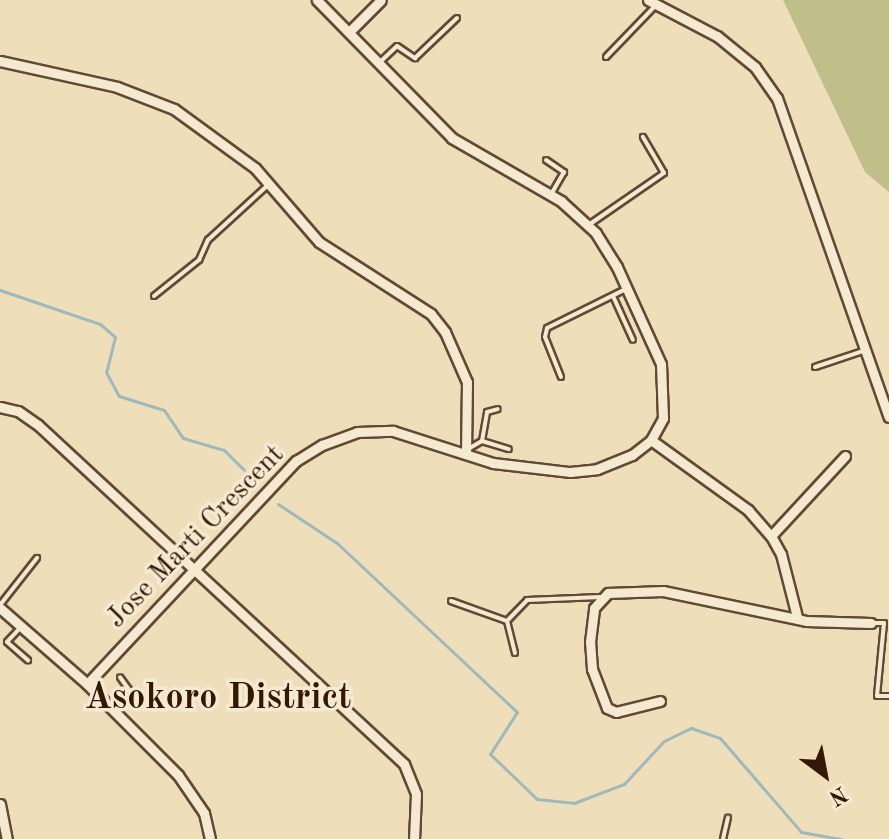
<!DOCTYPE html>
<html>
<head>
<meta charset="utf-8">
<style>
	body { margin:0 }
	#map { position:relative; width:889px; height:839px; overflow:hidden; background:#eedeba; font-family:"Old Standard TT",serif }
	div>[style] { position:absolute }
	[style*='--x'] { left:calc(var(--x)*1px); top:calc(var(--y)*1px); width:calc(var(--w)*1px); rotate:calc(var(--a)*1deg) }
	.green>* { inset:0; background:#c0bf8a }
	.stream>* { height:3px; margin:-1.5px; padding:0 1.5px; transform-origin:1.5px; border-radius:1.5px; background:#9eb9bb }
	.roads { filter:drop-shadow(2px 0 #624933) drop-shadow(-2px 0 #624933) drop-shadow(0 2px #624933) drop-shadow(0 -2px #624933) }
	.service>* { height:4px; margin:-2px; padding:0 2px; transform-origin:2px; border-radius:2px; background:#f4ead2 }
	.minor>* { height:9px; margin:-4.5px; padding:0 4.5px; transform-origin:4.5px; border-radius:4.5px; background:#f4ead2 }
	span { translate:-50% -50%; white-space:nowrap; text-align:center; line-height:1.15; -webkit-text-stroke:7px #f4ead2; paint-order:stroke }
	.street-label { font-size:28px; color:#341706 }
	.district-label { font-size:36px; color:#341706; font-weight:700 }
	.north { position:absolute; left:785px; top:735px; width:80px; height:80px; -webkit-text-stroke:6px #f4ead2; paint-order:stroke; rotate:148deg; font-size:22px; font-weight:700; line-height:32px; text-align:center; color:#341706 }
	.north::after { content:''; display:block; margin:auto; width:28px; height:36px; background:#341706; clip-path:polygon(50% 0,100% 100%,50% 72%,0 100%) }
</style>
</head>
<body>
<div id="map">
	<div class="green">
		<div style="clip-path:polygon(783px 0,889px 0,889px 192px,865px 172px)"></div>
	</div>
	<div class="stream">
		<div style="--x:0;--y:290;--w:106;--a:18.8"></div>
		<div style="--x:100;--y:324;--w:20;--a:41"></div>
		<div style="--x:115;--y:337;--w:36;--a:104"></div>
		<div style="--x:106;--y:372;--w:27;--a:62"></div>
		<div style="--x:119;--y:396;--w:47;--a:17.3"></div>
		<div style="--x:164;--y:410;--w:34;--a:56"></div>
		<div style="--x:183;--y:438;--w:43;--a:16.3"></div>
		<div style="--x:224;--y:450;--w:28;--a:45"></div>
		<div style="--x:278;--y:504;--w:71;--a:33.5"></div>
		<div style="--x:337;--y:543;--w:247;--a:43.2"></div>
		<div style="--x:517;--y:712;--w:50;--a:122.7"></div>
		<div style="--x:490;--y:754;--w:65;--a:43.8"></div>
		<div style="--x:537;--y:799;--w:37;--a:6"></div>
		<div style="--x:574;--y:803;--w:53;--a:-20.8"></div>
		<div style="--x:624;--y:784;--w:59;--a:-47.1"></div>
		<div style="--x:664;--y:741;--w:30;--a:-26"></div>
		<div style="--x:691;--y:728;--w:31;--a:19"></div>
		<div style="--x:720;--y:738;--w:124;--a:49.2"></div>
		<div style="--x:801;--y:832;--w:40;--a:10"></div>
	</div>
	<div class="roads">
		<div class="service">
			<div style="--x:606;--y:57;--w:72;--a:-46.1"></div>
			<div style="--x:380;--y:62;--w:23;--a:-43"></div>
			<div style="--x:397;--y:46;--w:22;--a:34"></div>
			<div style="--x:415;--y:58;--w:58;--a:-43.6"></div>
			<div style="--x:546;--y:160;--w:22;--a:34"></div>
			<div style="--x:564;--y:172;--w:24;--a:120"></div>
			<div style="--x:590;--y:224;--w:90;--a:-34.6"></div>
			<div style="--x:664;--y:173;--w:42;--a:-120.3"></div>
			<div style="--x:154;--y:296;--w:58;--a:-38.7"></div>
			<div style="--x:199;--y:260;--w:22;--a:-66"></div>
			<div style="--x:208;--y:240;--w:81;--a:-42.5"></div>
			<div style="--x:613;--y:296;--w:48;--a:65.6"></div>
			<div style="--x:815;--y:367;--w:51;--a:-18.4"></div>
			<div style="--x:561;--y:377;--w:43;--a:-111.8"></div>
			<div style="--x:545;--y:337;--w:9;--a:-77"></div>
			<div style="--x:547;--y:328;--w:86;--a:-26.3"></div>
			<div style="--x:482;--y:441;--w:28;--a:17"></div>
			<div style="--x:468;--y:449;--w:16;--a:-30"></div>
			<div style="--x:482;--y:441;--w:29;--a:-80"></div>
			<div style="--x:487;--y:412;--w:11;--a:-15"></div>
			<div style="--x:451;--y:601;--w:59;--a:19.7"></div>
			<div style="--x:507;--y:621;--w:29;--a:-46"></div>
			<div style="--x:527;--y:600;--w:74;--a:-2.3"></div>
			<div style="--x:0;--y:605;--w:60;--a:-51.8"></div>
			<div style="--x:507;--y:621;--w:33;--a:76"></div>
			<div style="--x:873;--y:623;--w:11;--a:0"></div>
			<div style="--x:884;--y:623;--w:73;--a:95.5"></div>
			<div style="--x:877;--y:696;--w:12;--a:0"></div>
			<div style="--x:20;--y:628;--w:19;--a:133"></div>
			<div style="--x:7;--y:642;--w:28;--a:41"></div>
			<div style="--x:114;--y:707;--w:23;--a:-45"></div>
			<div style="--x:130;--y:691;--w:17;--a:-126"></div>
			<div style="--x:723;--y:839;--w:22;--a:-77"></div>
		</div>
		<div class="minor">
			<div style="--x:648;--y:0;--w:78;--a:27.6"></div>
			<div style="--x:717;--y:36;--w:49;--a:39.2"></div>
			<div style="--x:755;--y:67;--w:38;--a:55"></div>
			<div style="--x:777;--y:98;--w:338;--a:70.7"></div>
			<div style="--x:351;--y:30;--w:42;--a:-45"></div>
			<div style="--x:0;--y:61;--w:120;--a:12.5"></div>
			<div style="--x:117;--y:87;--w:61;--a:21.1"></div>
			<div style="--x:174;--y:109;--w:100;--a:36.1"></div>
			<div style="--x:255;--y:168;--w:98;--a:49.1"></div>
			<div style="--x:319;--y:242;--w:133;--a:32.7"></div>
			<div style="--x:431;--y:314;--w:23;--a:52"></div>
			<div style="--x:445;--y:332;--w:55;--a:66.3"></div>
			<div style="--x:467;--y:382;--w:72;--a:90.8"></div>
			<div style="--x:0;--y:407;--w:18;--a:13"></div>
			<div style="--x:18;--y:411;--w:24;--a:35"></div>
			<div style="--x:38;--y:425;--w:499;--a:42.8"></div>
			<div style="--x:404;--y:764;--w:32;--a:68"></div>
			<div style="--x:416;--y:794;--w:45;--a:92.5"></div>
			<div style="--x:651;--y:440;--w:120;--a:35.8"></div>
			<div style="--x:748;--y:510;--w:35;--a:49"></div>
			<div style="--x:771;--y:536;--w:21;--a:61"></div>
			<div style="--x:781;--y:554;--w:65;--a:75.7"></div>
			<div style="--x:771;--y:536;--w:109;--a:-47.2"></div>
			<div style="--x:0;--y:608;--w:116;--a:41.1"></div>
			<div style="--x:87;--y:684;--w:129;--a:45"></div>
			<div style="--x:178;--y:775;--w:46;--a:55.6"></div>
			<div style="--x:204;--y:813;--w:27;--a:77"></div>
			<div style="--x:87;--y:684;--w:306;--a:-46.9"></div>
			<div style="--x:296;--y:461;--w:31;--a:-32"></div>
			<div style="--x:322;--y:445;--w:37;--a:-20"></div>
			<div style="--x:357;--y:432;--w:36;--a:-2"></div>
			<div style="--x:393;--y:431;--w:105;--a:17.7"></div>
			<div style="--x:493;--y:463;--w:78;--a:6.7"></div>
			<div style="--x:570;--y:472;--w:27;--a:-6"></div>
			<div style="--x:597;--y:469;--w:38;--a:-22"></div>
			<div style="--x:632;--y:455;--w:24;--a:-38"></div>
			<div style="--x:651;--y:440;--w:25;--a:-61"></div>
			<div style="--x:663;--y:418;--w:54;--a:-92.1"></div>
			<div style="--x:661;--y:364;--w:107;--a:-114.4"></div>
			<div style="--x:617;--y:267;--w:40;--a:-122"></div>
			<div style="--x:596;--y:233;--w:47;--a:-137.6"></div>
			<div style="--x:561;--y:201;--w:126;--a:-150"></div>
			<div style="--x:452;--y:138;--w:193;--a:-134.4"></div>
			<div style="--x:660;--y:701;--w:45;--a:166"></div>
			<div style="--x:616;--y:712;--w:10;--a:-156"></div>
			<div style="--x:607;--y:708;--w:42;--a:-111"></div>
			<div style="--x:592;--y:669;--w:27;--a:-94"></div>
			<div style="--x:590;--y:642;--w:34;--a:-83"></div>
			<div style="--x:594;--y:608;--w:21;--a:-47"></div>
			<div style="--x:608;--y:593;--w:55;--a:-2.1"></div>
			<div style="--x:663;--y:591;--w:146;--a:11.8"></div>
			<div style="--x:806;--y:621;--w:65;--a:1.8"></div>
			<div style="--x:0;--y:804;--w:36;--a:79"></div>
		</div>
	</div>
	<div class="street-label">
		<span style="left:196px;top:537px;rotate:-46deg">Jose Marti Crescent</span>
	</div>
	<div class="district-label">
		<span style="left:218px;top:700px">Asokoro District</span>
	</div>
	<div class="north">N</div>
</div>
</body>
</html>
